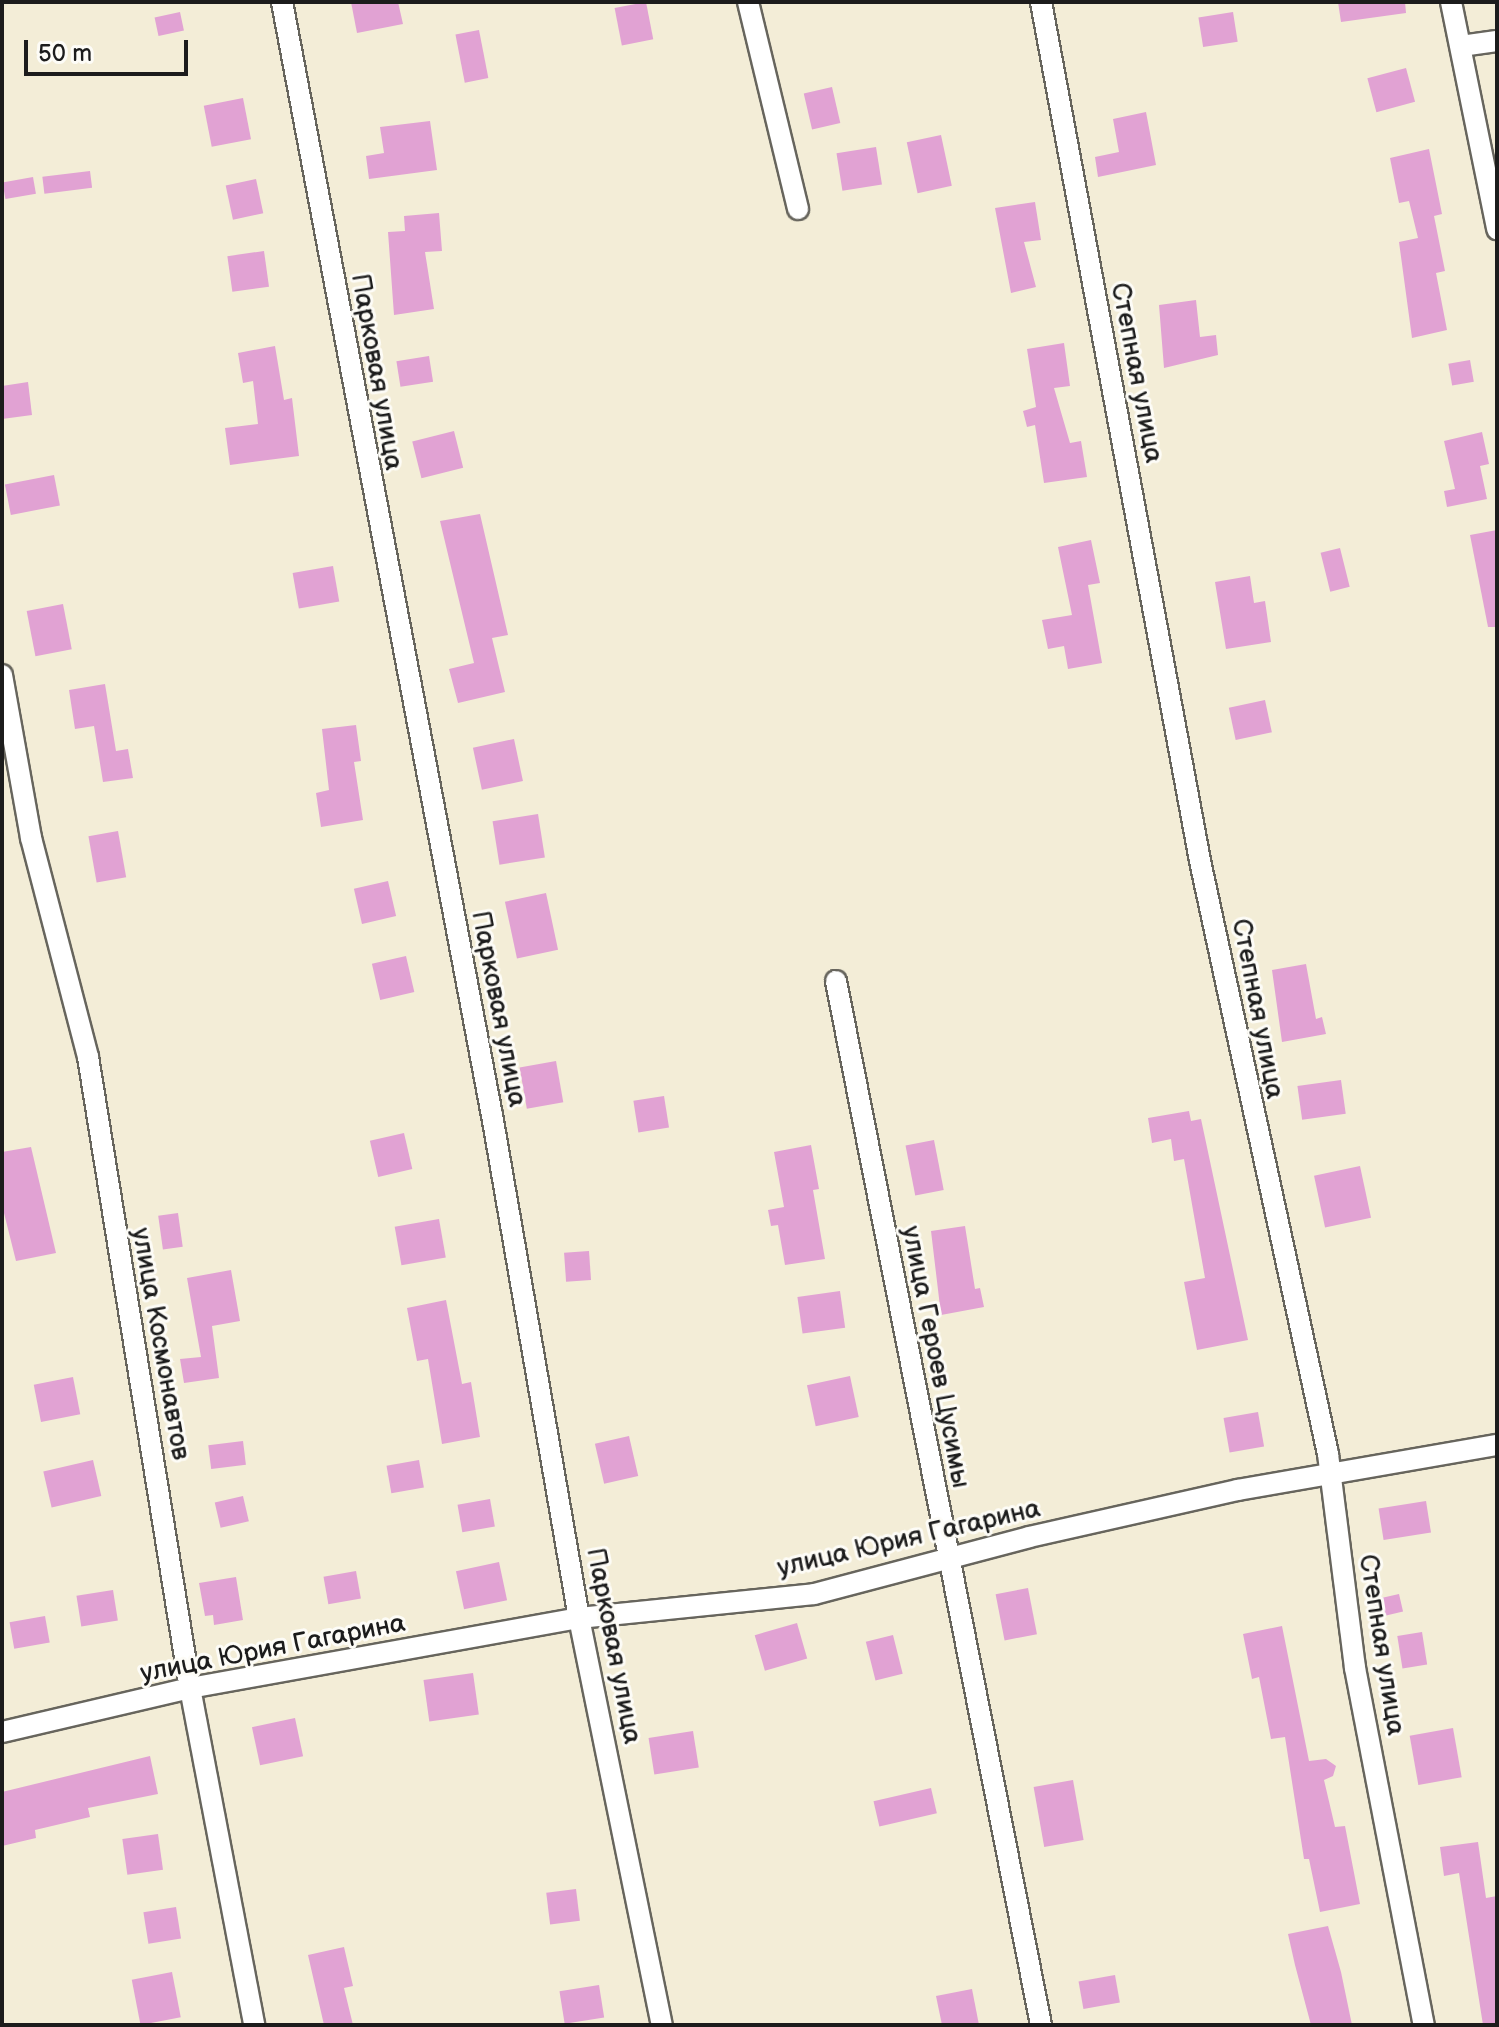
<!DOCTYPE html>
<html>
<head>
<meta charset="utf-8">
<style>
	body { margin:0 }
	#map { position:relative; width:1499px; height:2027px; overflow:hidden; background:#f3edd7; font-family:"Balsamiq Sans",sans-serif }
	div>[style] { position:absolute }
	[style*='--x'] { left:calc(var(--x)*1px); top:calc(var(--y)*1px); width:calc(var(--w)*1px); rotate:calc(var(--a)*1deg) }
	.building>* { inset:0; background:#e1a2d3; transform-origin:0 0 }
	.roads { filter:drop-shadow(2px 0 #67655d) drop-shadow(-2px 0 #67655d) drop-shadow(0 2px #67655d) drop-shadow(0 -2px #67655d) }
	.street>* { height:20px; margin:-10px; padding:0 10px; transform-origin:10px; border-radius:10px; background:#fff }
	span { translate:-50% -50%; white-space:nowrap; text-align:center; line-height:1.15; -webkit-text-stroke:6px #fdfcf7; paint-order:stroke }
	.street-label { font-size:26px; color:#1c1c1c }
	.frame { position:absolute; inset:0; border:4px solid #1c1c1c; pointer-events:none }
	.scale { position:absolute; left:24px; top:40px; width:164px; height:36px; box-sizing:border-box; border:4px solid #1c1c1c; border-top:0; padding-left:10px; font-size:24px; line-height:28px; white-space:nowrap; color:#1c1c1c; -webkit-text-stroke:6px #fdfcf7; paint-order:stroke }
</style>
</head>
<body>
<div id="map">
	<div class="building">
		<div style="clip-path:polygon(351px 2px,398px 2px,403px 24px,357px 33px)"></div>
		<div style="left:646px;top:2px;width:38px;height:32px;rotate:79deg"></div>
		<div style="clip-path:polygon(1338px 2px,1405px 2px,1406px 13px,1341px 22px)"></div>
		<div style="left:180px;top:12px;width:19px;height:26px;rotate:78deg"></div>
		<div style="left:1233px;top:12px;width:30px;height:35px;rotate:81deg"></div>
		<div style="left:479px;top:30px;width:49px;height:24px;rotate:79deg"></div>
		<div style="left:1406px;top:68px;width:35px;height:40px;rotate:75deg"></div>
		<div style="left:832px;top:87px;width:37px;height:29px;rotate:77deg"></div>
		<div style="left:243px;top:98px;width:42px;height:40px;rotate:79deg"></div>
		<div style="clip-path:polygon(1146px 112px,1156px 165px,1098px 177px,1095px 157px,1119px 152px,1113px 119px)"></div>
		<div style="clip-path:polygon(430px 121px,437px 170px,369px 179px,366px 156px,384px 153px,380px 127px)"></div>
		<div style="left:941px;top:135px;width:52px;height:35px;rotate:78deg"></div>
		<div style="left:876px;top:147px;width:38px;height:40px;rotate:81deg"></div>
		<div style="clip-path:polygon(1429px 149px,1442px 214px,1434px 216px,1445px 271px,1436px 273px,1447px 330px,1412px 338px,1399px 242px,1418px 238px,1409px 201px,1399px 203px,1390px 158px)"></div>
		<div style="left:90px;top:171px;width:17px;height:48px;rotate:83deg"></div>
		<div style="left:33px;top:177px;width:17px;height:31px;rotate:80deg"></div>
		<div style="left:256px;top:179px;width:35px;height:31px;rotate:78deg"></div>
		<div style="clip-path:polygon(1035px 202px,1041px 240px,1024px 242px,1036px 287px,1011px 293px,995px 208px)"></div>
		<div style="clip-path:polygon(439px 213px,442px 251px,425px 252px,434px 309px,394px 315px,388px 232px,405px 231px,404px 216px)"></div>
		<div style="left:264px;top:251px;width:36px;height:37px;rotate:82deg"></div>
		<div style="clip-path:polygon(1196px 300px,1200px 337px,1216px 335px,1218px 355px,1164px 368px,1159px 305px)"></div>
		<div style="clip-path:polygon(1064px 343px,1070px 386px,1054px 388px,1070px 443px,1081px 441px,1087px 477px,1044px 483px,1035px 425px,1027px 427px,1023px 411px,1036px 407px,1027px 349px)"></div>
		<div style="clip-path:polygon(275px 346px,284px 400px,292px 398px,299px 456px,230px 465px,225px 428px,258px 424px,253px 381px,243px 383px,238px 353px)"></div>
		<div style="left:429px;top:356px;width:26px;height:33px;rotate:81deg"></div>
		<div style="left:1470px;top:360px;width:22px;height:22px;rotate:80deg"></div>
		<div style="clip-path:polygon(28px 382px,32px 415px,2px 419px,2px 386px)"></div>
		<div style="left:454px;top:431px;width:38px;height:43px;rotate:76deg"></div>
		<div style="clip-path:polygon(1482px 432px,1489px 464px,1480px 466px,1487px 499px,1447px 507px,1444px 491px,1455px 489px,1444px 441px)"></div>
		<div style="left:54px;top:475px;width:31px;height:50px;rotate:79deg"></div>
		<div style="clip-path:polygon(480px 514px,508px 635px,492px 638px,505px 692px,458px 703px,449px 669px,474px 663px,440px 521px)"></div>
		<div style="clip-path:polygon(1497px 530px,1497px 627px,1488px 627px,1470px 535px)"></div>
		<div style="clip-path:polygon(1091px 540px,1100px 583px,1088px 585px,1102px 663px,1068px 669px,1064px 646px,1048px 649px,1042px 620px,1072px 615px,1058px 547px)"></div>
		<div style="left:1340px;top:548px;width:40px;height:20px;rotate:76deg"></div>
		<div style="left:333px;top:566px;width:36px;height:41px;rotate:80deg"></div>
		<div style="clip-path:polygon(1250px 576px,1254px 603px,1265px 601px,1271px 642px,1226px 649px,1215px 582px)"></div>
		<div style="left:63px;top:604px;width:46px;height:37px;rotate:79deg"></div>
		<div style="clip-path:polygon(105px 684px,116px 751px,128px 749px,133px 778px,103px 782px,94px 726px,75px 729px,69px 690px)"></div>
		<div style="left:1265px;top:700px;width:33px;height:37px;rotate:78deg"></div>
		<div style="clip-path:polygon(356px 725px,361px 761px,354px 762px,363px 820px,321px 827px,316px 793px,329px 790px,322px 729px)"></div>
		<div style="left:514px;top:739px;width:43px;height:42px;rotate:78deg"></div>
		<div style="left:538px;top:814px;width:44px;height:46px;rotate:81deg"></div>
		<div style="left:118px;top:831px;width:47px;height:30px;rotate:80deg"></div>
		<div style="left:388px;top:881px;width:36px;height:35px;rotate:77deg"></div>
		<div style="left:546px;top:893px;width:58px;height:42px;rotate:78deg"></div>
		<div style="left:406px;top:956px;width:37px;height:35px;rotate:77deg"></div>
		<div style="clip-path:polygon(1306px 964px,1316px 1019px,1322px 1017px,1326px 1034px,1282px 1042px,1272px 970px)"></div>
		<div style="left:556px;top:1061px;width:42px;height:37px;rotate:80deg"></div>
		<div style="left:1341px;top:1080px;width:34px;height:44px;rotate:82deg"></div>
		<div style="left:664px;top:1096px;width:32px;height:31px;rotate:81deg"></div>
		<div style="clip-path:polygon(1189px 1111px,1191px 1121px,1201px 1119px,1248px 1340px,1197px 1350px,1184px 1282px,1205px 1278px,1184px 1159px,1174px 1161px,1171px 1139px,1152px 1143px,1148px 1118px)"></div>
		<div style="left:404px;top:1133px;width:37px;height:35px;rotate:77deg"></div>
		<div style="left:934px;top:1140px;width:51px;height:29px;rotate:79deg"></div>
		<div style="clip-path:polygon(811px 1145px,819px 1189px,813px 1190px,825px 1259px,785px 1265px,778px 1225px,771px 1226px,768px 1210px,784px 1207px,774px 1152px)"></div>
		<div style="clip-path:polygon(31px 1147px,56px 1253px,16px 1261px,2px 1205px,2px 1152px)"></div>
		<div style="left:1360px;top:1166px;width:53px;height:47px;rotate:78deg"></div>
		<div style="left:178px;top:1213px;width:34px;height:20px;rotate:82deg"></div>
		<div style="left:439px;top:1219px;width:39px;height:45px;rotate:80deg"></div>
		<div style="clip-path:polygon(965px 1226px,975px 1289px,980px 1288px,984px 1307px,941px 1315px,931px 1231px)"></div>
		<div style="left:589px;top:1251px;width:29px;height:25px;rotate:86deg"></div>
		<div style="clip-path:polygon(231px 1270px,240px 1321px,212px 1326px,219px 1378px,184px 1383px,180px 1359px,201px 1357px,187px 1278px)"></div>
		<div style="left:840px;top:1291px;width:37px;height:43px;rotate:82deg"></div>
		<div style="clip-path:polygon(446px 1300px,462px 1384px,471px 1382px,480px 1437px,442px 1444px,428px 1359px,417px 1361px,407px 1308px)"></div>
		<div style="left:850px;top:1376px;width:42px;height:44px;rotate:78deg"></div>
		<div style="left:73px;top:1377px;width:38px;height:40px;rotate:79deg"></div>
		<div style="left:1258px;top:1412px;width:35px;height:35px;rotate:80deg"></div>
		<div style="left:629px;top:1436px;width:41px;height:35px;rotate:77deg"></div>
		<div style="left:243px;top:1441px;width:24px;height:35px;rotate:83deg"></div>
		<div style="left:93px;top:1460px;width:37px;height:51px;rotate:77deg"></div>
		<div style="left:419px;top:1460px;width:28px;height:33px;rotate:80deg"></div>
		<div style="left:243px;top:1496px;width:26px;height:29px;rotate:77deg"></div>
		<div style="left:490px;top:1499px;width:28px;height:33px;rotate:80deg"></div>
		<div style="left:1426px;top:1501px;width:32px;height:48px;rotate:81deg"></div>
		<div style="left:499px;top:1562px;width:39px;height:44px;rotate:78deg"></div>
		<div style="left:356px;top:1571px;width:28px;height:33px;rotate:80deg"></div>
		<div style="clip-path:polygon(236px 1577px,243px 1620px,214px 1625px,213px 1615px,205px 1616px,199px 1583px)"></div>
		<div style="left:1028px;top:1588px;width:47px;height:33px;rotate:79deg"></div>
		<div style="left:113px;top:1590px;width:31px;height:37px;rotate:81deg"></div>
		<div style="left:1399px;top:1594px;width:18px;height:26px;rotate:77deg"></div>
		<div style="left:45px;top:1616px;width:27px;height:36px;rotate:80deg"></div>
		<div style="left:797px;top:1623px;width:37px;height:44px;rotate:74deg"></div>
		<div style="clip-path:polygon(1282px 1626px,1309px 1761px,1326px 1759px,1336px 1766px,1333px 1776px,1324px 1780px,1335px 1827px,1345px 1826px,1360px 1904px,1320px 1912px,1309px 1859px,1304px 1859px,1285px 1737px,1271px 1739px,1259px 1677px,1252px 1679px,1243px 1634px)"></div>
		<div style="left:1422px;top:1632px;width:33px;height:25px;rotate:81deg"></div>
		<div style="left:893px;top:1635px;width:40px;height:28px;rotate:76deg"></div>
		<div style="left:473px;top:1673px;width:42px;height:50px;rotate:82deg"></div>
		<div style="left:295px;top:1718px;width:39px;height:44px;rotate:78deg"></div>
		<div style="left:1453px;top:1728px;width:50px;height:44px;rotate:80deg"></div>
		<div style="left:693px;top:1731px;width:37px;height:45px;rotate:81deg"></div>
		<div style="clip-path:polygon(150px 1756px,158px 1794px,88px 1808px,90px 1817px,35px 1830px,36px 1838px,2px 1846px,2px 1792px)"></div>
		<div style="left:1073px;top:1780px;width:61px;height:40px;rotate:80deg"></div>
		<div style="left:931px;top:1788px;width:26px;height:59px;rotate:77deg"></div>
		<div style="left:158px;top:1834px;width:36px;height:36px;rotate:82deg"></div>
		<div style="clip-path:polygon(1478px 1842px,1486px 1898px,1497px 1896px,1497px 2025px,1483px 2025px,1459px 1873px,1444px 1876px,1440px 1847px)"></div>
		<div style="left:576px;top:1889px;width:32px;height:30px;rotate:83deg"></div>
		<div style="left:176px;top:1907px;width:32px;height:33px;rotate:81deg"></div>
		<div style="clip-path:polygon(1328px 1926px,1341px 1972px,1352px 2025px,1311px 2025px,1295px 1965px,1288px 1934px)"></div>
		<div style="clip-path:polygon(344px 1947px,353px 1986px,344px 1988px,353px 2025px,324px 2025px,308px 1955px)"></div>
		<div style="left:172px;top:1972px;width:46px;height:41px;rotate:79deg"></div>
		<div style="left:1115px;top:1975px;width:28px;height:37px;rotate:80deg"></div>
		<div style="left:599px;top:1985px;width:33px;height:40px;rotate:81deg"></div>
		<div style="clip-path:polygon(972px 1989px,979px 2025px,942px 2025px,936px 1996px)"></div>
	</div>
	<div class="roads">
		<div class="street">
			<div style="--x:282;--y:2;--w:1133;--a:79.32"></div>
			<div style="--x:492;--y:1115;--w:510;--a:80.19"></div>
			<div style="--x:579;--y:1618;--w:415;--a:78.5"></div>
			<div style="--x:748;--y:2;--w:213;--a:76.4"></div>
			<div style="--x:1041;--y:2;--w:874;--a:79.51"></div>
			<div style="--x:1200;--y:861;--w:607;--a:77.82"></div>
			<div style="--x:1328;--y:1454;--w:216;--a:82.8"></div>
			<div style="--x:1355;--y:1668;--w:364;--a:79.1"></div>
			<div style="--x:1451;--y:2;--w:232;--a:78.5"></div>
			<div style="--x:1461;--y:46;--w:36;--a:-8"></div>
			<div style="--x:2;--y:675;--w:166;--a:79.9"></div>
			<div style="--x:31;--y:838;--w:226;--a:75.4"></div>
			<div style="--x:88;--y:1057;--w:639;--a:80.82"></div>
			<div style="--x:190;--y:1688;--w:343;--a:79.2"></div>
			<div style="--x:836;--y:981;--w:1064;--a:78.89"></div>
			<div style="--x:2;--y:1732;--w:193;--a:-13.2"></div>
			<div style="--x:190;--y:1688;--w:395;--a:-10.2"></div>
			<div style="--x:579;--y:1618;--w:236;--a:-5.8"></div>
			<div style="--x:814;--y:1594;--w:222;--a:-14.8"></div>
			<div style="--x:1029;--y:1537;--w:214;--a:-12.7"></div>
			<div style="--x:1238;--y:1490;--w:263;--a:-9.9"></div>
		</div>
	</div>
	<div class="street-label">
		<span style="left:376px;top:372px;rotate:80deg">Парковая улица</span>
		<span style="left:1136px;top:373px;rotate:79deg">Степная улица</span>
		<span style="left:498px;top:1009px;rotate:79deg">Парковая улица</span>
		<span style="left:1257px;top:1009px;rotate:79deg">Степная улица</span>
		<span style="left:160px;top:1344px;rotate:80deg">улица Космонавтов</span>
		<span style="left:935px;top:1357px;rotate:79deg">улица Героев Цусимы</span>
		<span style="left:909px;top:1539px;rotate:-13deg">улица Юрия Гагарина</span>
		<span style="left:1381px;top:1645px;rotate:81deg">Степная улица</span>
		<span style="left:613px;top:1646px;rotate:79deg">Парковая улица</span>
		<span style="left:273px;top:1649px;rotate:-11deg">улица Юрия Гагарина</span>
	</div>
	<div class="frame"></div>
	<div class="scale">50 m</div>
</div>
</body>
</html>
